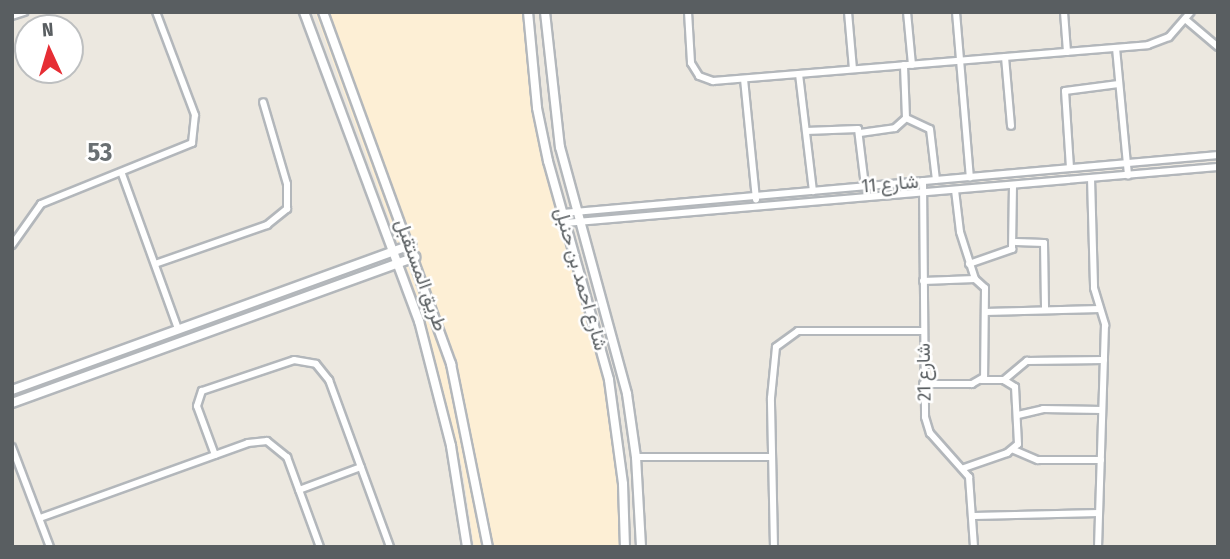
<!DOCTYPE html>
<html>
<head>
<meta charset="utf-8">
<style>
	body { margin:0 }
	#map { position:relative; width:1230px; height:559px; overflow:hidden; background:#ece8e0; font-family:"Fira Sans Condensed",Vazirmatn,sans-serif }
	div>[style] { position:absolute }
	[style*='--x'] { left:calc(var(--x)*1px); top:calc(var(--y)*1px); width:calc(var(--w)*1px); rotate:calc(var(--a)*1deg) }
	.commercial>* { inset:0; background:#fdefd5 }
	.roads { filter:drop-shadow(2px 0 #b3b7bb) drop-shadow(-2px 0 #b3b7bb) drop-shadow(0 2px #b3b7bb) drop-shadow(0 -2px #b3b7bb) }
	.street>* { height:6px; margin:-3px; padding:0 3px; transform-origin:3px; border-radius:3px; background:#fff }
	.secondary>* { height:8px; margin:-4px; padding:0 4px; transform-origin:4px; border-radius:4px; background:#fff }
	span { translate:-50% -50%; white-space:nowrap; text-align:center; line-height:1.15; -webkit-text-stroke:5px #fff; paint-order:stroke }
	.street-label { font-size:19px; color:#595e61 }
	.district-label { font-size:26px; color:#6a7073; font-weight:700 }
	.frame { position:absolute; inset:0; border:14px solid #595e61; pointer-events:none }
	.north { position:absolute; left:14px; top:14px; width:70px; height:70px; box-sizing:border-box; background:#fff; border:2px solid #bdbfc0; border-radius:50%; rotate:356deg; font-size:19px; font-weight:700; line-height:28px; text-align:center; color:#595e61 }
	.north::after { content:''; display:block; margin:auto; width:24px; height:32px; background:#e62d34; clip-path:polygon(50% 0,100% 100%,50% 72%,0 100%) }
</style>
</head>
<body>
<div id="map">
	<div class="commercial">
		<div style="clip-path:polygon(315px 12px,531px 12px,550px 161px,611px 380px,620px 431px,627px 547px,474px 547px,462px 467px,418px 299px)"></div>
	</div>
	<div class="roads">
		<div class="street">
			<div style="--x:688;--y:12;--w:51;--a:86.6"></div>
			<div style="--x:691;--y:63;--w:15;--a:58"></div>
			<div style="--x:699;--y:76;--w:15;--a:20"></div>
			<div style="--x:713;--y:81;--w:436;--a:-4.7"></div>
			<div style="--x:1148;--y:45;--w:22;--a:-21"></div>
			<div style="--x:1169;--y:37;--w:33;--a:-49"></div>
			<div style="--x:848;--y:12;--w:57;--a:85"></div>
			<div style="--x:907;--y:12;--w:53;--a:84.6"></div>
			<div style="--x:956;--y:12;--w:166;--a:85.2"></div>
			<div style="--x:1064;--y:12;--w:40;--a:85.7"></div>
			<div style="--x:12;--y:16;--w:13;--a:-18"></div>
			<div style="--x:1185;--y:19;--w:43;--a:40.3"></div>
			<div style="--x:1116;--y:48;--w:128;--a:84.6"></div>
			<div style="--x:1005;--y:57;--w:69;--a:85"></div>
			<div style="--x:799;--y:74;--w:118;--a:83.2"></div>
			<div style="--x:744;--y:79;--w:121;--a:84.3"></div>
			<div style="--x:906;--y:118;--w:26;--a:25"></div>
			<div style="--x:930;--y:129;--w:51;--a:83.3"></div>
			<div style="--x:806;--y:131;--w:52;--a:-2.2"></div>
			<div style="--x:858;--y:129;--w:57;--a:83"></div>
			<div style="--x:860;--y:133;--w:35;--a:-8"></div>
			<div style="--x:895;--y:128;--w:15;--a:-42"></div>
			<div style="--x:906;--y:118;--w:53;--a:-92.2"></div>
			<div style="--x:1070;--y:168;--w:77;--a:-93.7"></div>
			<div style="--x:1065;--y:91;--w:54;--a:-7.4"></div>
			<div style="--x:122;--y:174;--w:165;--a:70.1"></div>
			<div style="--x:1091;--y:178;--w:110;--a:88.4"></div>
			<div style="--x:1094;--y:288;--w:39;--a:73"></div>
			<div style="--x:1105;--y:325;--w:222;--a:91.8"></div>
			<div style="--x:923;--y:181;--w:236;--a:89.5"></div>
			<div style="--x:925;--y:417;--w:17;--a:73"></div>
			<div style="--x:930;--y:433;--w:59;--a:48.4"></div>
			<div style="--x:969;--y:477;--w:70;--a:85.9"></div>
			<div style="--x:955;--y:190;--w:42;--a:83.2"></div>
			<div style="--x:960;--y:232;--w:49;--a:72.3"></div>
			<div style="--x:563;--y:213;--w:658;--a:-5.06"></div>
			<div style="--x:565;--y:223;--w:655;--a:-4.9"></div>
			<div style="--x:1016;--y:242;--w:28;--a:2"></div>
			<div style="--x:1044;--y:243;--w:65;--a:89.1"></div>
			<div style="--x:12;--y:245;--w:50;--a:-54.7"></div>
			<div style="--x:41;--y:204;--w:163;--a:-22"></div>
			<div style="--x:192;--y:143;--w:28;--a:-84"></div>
			<div style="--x:195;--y:115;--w:110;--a:-110.7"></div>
			<div style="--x:155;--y:264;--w:119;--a:-19.2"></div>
			<div style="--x:267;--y:225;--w:26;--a:-39"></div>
			<div style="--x:287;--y:209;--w:25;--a:-90"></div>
			<div style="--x:287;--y:184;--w:85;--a:-106.3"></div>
			<div style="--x:969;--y:264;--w:46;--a:-19.2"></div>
			<div style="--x:1012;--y:249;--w:64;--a:-89.1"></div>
			<div style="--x:923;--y:281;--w:52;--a:-2.2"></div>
			<div style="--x:975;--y:279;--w:13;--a:42"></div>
			<div style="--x:985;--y:288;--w:89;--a:90.6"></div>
			<div style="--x:984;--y:377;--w:14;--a:150"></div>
			<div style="--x:972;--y:384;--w:49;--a:180"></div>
			<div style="--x:985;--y:312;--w:115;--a:-1.5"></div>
			<div style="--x:1004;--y:380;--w:30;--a:-40"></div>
			<div style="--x:1027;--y:361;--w:77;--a:-0.7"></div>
			<div style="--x:1018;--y:415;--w:26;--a:-13"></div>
			<div style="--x:1043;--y:409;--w:59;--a:1"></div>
			<div style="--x:12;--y:447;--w:107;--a:69.2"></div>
			<div style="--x:1014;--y:450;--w:26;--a:23"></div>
			<div style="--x:1038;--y:460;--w:63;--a:0"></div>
			<div style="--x:215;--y:455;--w:52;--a:-110.2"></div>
			<div style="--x:197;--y:406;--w:16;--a:-72"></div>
			<div style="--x:202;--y:391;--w:97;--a:-18.6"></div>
			<div style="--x:294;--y:360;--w:22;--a:10"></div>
			<div style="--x:316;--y:364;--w:21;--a:51"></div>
			<div style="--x:329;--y:380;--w:178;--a:69.9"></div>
			<div style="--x:636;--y:457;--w:136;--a:0"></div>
			<div style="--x:964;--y:468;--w:46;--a:-19.2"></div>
			<div style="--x:1007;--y:453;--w:14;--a:-39"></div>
			<div style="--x:1018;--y:444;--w:57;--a:-93"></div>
			<div style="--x:1015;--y:387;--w:13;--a:-148"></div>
			<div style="--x:1004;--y:380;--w:23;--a:180"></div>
			<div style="--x:299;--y:490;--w:66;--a:-20.4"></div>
			<div style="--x:974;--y:516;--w:125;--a:-1.4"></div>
			<div style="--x:40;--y:518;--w:221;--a:-19.8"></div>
			<div style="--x:248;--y:443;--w:19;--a:-6"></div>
			<div style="--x:267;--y:441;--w:26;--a:39"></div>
			<div style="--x:287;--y:457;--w:96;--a:69.9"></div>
			<div style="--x:774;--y:547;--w:149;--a:-91.2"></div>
			<div style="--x:771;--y:398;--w:51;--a:-84.4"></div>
			<div style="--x:776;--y:347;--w:27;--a:-36"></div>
			<div style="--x:798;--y:331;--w:125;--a:0"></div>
		</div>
		<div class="secondary">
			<div style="--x:304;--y:12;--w:330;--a:69.6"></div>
			<div style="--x:419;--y:321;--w:129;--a:75.6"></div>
			<div style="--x:451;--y:446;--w:102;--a:81"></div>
			<div style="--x:323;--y:12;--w:375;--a:70"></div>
			<div style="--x:451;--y:364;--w:187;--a:78.6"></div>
			<div style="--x:528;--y:12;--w:96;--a:84.6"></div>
			<div style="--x:537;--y:108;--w:54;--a:78.3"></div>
			<div style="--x:548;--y:161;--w:227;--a:74.4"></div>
			<div style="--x:609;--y:380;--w:105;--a:82.3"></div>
			<div style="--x:623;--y:484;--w:63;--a:88.2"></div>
			<div style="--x:545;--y:12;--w:136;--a:83.7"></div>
			<div style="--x:560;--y:147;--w:256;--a:74.8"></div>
			<div style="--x:627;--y:394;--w:64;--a:81.9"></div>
			<div style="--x:636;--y:457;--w:90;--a:86.8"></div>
			<div style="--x:12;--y:390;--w:425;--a:-20"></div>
			<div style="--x:12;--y:403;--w:429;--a:-19.9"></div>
		</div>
	</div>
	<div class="street-label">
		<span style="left:890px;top:184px;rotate:-5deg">شارع 11</span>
		<span style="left:421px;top:275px;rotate:70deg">طريق المستقبل</span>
		<span style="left:581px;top:279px;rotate:74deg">شارع احمد بن حنبل</span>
		<span style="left:924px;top:372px;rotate:-91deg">شارع 21</span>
	</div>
	<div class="district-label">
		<span style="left:100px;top:153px">53</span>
	</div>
	<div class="frame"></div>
	<div class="north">N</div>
</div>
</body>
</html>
